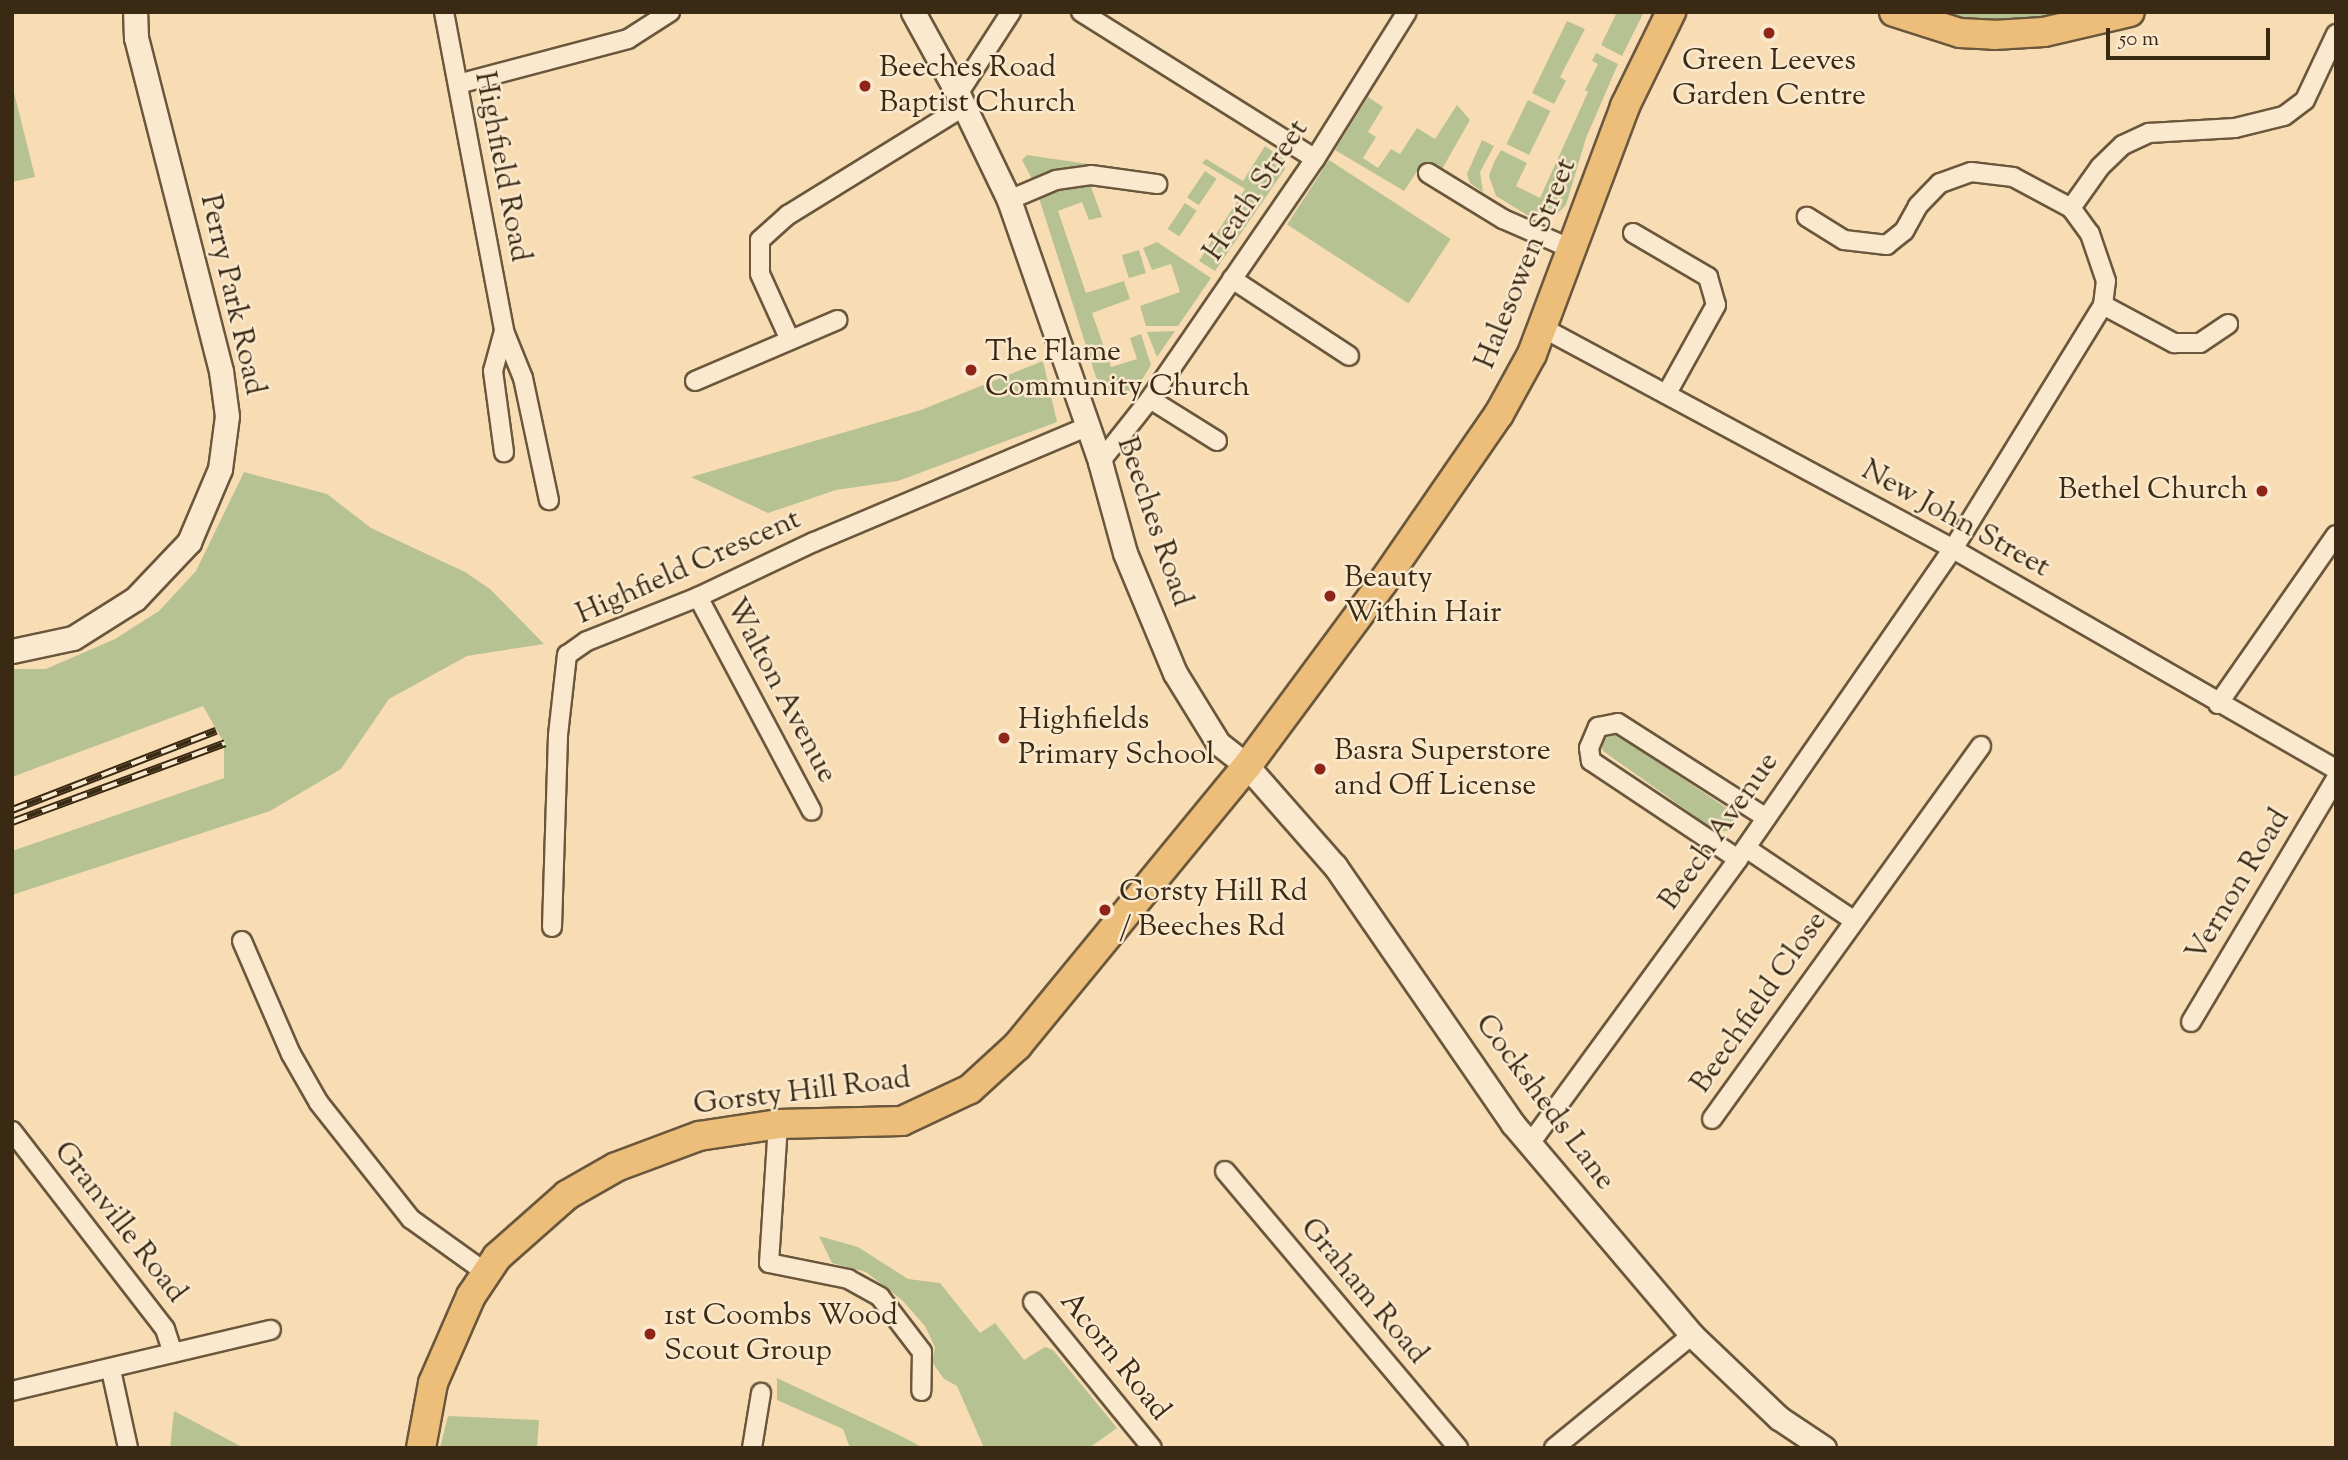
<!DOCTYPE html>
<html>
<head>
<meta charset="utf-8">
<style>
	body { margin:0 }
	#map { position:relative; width:2348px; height:1460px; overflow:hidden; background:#f8ddb4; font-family:"Sorts Mill Goudy",serif }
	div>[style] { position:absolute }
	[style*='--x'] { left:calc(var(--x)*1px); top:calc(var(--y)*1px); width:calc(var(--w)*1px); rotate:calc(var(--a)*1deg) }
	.green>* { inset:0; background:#b7c292; transform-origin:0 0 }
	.roads { filter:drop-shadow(2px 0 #6a573c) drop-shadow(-2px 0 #6a573c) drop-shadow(0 2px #6a573c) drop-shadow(0 -2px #6a573c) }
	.minor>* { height:18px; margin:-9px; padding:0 9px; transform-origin:9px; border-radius:9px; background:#fae9ce }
	.tertiary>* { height:23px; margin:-11.5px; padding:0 11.5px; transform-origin:11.5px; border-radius:11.5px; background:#fae9ce }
	.primary>* { height:28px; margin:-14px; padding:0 14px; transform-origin:14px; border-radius:14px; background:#ecbe7a }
	.rail>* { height:8px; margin-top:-4px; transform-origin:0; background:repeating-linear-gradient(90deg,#fae9ce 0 16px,#3a2a14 0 32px); box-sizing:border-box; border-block:2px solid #3a2a14 }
	.dots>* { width:19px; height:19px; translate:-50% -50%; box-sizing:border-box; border:4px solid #fae9ce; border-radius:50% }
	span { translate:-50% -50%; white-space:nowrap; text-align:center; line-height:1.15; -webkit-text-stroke:5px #fae9ce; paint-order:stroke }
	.poi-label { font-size:30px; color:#3a2a14 }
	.left { translate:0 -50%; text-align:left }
	.right { translate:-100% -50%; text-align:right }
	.street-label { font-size:30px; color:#3a2a14 }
	.frame { position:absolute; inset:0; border:14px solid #3a2a14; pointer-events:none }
	.scale { position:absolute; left:2106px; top:28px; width:164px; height:32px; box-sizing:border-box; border:4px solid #3a2a14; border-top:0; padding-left:9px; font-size:21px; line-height:24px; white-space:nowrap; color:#3a2a14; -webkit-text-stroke:5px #fae9ce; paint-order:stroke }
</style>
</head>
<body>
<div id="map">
	<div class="green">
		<div style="clip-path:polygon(1613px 12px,1644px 12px,1622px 56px,1601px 45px,1616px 14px)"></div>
		<div style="clip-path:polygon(1909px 12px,1988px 14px,2095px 12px,1962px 24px)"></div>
		<div style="clip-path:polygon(1567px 21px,1585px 29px,1560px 77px,1566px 81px,1554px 104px,1532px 93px)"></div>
		<div style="clip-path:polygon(1596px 53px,1618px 64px,1586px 138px,1566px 205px,1555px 216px,1532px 218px,1496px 196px,1489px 176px,1494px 162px,1501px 150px,1527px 163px,1516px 186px,1540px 198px,1588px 92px,1585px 90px,1598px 64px,1592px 61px)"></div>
		<div style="clip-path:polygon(12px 84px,35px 177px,12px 182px)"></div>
		<div style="clip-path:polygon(1368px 97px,1383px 107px,1368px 132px,1376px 137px,1363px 158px,1378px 168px,1391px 149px,1400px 154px,1417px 128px,1435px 139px,1457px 105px,1470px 120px,1442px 169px,1422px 164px,1404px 191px,1335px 150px)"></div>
		<div style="left:1528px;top:100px;width:25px;height:49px;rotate:26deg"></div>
		<div style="clip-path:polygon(1482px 140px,1494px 146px,1480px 172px,1483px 192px,1470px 183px,1467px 174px)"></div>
		<div style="clip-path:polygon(1265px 146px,1285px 160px,1285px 169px,1215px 271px,1199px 261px,1245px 189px,1202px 163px,1206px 159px,1243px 181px)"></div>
		<div style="clip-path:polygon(1027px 155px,1095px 165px,1033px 181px,1022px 160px)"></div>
		<div style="left:1329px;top:160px;width:145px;height:77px;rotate:33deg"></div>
		<div style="left:1205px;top:171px;width:14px;height:32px;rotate:34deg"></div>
		<div style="clip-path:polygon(1078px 184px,1091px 187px,1102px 217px,1089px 220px,1082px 202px,1058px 211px,1086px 293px,1124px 281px,1130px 299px,1092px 313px,1111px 367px,1137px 359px,1130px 338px,1141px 334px,1151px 365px,1138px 386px,1122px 396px,1102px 386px,1096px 377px,1039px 198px)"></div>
		<div style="left:1185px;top:203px;width:14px;height:31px;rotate:34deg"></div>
		<div style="clip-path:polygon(1157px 242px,1211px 278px,1178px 326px,1146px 326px,1140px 306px,1180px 292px,1171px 264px,1152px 270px,1143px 248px)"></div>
		<div style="left:1139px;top:250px;width:24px;height:18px;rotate:73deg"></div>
		<div style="clip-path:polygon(1175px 331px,1157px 357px,1147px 332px)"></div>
		<div style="clip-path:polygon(1043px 361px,1057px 422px,898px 481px,836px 490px,768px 513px,691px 477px,921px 410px)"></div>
		<div style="clip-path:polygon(244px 472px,327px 494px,371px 528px,465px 572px,490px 589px,544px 644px,467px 656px,389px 699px,341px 769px,270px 811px,12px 895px,12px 851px,224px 778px,224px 743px,203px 706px,12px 777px,12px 669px,46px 669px,115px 639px,159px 611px,196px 571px)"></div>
		<div style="clip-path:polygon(1615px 733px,1734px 813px,1734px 824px,1727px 831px,1716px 831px,1603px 751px,1600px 741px)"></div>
		<div style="clip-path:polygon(819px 1236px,858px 1247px,908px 1279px,940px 1283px,980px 1333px,995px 1323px,1024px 1360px,1045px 1347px,1053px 1350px,1117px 1428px,1089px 1448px,984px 1448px,957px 1386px,944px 1379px,932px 1362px,935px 1347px,925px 1326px,902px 1300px,866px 1272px,832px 1263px)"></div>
		<div style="clip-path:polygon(777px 1378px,901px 1436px,924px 1448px,850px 1448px,843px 1429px,777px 1400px)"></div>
		<div style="clip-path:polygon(174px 1411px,244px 1448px,170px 1448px)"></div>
		<div style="clip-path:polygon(448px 1416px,539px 1420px,537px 1448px,440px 1448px)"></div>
	</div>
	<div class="roads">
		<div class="minor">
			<div style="--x:444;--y:12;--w:325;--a:79.3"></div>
			<div style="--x:504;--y:331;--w:51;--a:68"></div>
			<div style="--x:523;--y:378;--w:125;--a:78"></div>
			<div style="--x:1081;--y:12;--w:276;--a:32.1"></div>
			<div style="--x:458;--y:84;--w:176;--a:-14.8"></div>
			<div style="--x:628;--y:39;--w:50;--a:-32.7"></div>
			<div style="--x:958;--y:94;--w:98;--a:-57.1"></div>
			<div style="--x:1428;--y:173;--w:88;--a:31.5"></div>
			<div style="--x:1503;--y:219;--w:75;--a:23.5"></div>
			<div style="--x:1009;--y:200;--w:51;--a:-23.1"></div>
			<div style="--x:1056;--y:180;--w:35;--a:-8"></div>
			<div style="--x:1091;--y:175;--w:67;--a:7.8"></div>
			<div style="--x:2071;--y:208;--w:50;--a:-54.7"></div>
			<div style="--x:2100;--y:167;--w:32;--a:-44"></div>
			<div style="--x:2123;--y:145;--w:29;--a:-25"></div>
			<div style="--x:2149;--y:133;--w:86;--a:-3.3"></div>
			<div style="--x:2235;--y:128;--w:50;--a:-13.8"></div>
			<div style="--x:2284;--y:116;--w:26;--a:-37"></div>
			<div style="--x:2305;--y:100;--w:73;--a:-64.8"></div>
			<div style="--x:1633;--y:233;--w:87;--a:30.4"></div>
			<div style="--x:1708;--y:277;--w:29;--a:74"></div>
			<div style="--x:1716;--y:305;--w:101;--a:119.1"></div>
			<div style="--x:1232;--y:279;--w:140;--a:33.3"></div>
			<div style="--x:2103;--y:305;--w:81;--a:28.2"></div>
			<div style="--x:2174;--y:343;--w:26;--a:0"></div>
			<div style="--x:2200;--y:343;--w:34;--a:-34"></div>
			<div style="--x:1543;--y:328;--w:466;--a:28.3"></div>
			<div style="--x:1953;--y:549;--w:442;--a:29.9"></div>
			<div style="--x:504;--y:331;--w:41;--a:105.4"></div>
			<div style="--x:493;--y:371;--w:82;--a:82.3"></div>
			<div style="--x:790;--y:340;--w:72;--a:-114.4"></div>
			<div style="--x:760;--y:274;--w:34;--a:-90"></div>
			<div style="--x:760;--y:240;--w:38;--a:-42"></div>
			<div style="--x:788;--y:215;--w:206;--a:-31.7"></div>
			<div style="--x:695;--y:381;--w:155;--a:-23.2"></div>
			<div style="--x:1150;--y:399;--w:79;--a:32.1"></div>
			<div style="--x:1100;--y:462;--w:80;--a:-51.6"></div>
			<div style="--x:1150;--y:399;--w:291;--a:-55.5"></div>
			<div style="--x:1315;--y:159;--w:173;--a:-58"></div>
			<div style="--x:698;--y:597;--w:242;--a:62"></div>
			<div style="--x:2218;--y:704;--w:206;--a:-55.1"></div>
			<div style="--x:1746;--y:848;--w:129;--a:33.9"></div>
			<div style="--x:1738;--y:859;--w:177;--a:-146.3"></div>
			<div style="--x:1591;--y:761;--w:13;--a:-99"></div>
			<div style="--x:1589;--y:748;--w:23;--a:-67"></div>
			<div style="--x:1598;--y:727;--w:20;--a:-11"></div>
			<div style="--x:1618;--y:723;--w:174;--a:32.6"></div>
			<div style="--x:552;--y:927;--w:192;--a:-88.2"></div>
			<div style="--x:558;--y:735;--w:81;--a:-83.6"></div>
			<div style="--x:567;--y:655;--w:24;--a:-35"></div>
			<div style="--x:587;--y:641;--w:119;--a:-21.6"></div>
			<div style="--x:698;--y:597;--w:128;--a:-25.4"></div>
			<div style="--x:814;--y:542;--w:295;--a:-22.9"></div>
			<div style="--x:242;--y:941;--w:123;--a:66.6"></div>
			<div style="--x:291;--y:1054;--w:56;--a:60.3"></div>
			<div style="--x:319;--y:1103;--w:148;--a:51.6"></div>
			<div style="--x:411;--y:1219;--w:91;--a:35.6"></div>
			<div style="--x:2191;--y:1022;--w:283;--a:-59.2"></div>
			<div style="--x:1712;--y:1119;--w:460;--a:-54.2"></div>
			<div style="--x:778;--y:1124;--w:139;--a:93.7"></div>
			<div style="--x:769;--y:1263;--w:81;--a:11.4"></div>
			<div style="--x:848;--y:1279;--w:37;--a:29"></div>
			<div style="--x:880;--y:1297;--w:69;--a:52.6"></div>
			<div style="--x:922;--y:1352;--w:39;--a:91"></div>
			<div style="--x:12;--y:1131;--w:250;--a:52.3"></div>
			<div style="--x:165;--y:1329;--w:25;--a:72"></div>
			<div style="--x:1529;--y:1145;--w:354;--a:-53.8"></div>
			<div style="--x:1738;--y:859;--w:377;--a:-55.3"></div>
			<div style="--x:1953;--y:549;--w:286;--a:-58.4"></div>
			<div style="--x:2103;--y:305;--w:24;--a:-83"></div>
			<div style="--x:2106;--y:281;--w:50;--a:-108.8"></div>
			<div style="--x:2090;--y:234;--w:32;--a:-126"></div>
			<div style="--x:2071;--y:208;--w:66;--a:-151.9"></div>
			<div style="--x:2013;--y:177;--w:42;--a:-173.2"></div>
			<div style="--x:1971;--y:172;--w:33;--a:160"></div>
			<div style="--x:1940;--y:183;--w:32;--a:134"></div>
			<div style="--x:1918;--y:206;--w:29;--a:119"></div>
			<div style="--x:1904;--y:231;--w:22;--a:141"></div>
			<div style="--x:1887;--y:245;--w:43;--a:-173.4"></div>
			<div style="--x:1844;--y:240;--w:44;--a:-148.1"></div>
			<div style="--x:1225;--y:1171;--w:362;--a:49.9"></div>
			<div style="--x:1033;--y:1302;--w:188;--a:50.8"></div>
			<div style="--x:111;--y:1370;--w:80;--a:77.7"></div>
			<div style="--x:12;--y:1391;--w:266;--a:-13.3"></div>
			<div style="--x:752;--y:1448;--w:56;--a:-80.7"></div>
			<div style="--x:1554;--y:1448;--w:178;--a:-39.3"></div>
		</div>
		<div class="tertiary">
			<div style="--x:913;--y:12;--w:94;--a:61.2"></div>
			<div style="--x:958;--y:94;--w:118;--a:64.3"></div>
			<div style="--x:1009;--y:200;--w:277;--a:70.8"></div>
			<div style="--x:1100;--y:462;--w:94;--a:74.6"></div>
			<div style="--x:1125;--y:553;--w:130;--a:67.4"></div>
			<div style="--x:1175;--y:673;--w:82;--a:58.4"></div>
			<div style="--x:1218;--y:743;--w:37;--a:38"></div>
			<div style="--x:1247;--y:766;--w:133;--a:48.7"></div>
			<div style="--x:1335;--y:866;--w:313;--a:55.4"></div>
			<div style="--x:1513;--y:1124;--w:277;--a:49.7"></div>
			<div style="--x:1692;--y:1335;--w:120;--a:43.7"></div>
			<div style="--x:1779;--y:1418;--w:54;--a:33.7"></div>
			<div style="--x:12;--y:651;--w:62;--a:-12"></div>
			<div style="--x:73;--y:638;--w:73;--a:-32.2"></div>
			<div style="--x:135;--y:599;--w:79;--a:-46.5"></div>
			<div style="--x:189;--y:542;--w:79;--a:-67"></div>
			<div style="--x:220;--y:469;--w:53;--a:-82.5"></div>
			<div style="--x:227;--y:416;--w:45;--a:-97.6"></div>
			<div style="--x:221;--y:371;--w:344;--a:-104.3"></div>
			<div style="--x:136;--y:38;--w:26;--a:-92"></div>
		</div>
		<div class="primary">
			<div style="--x:1894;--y:12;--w:69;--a:17.7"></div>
			<div style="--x:1960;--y:33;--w:34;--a:3"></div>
			<div style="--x:1994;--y:35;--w:50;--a:-3.4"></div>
			<div style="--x:2044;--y:32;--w:88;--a:-13.1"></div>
			<div style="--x:421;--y:1448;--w:66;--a:-79.5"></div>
			<div style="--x:433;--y:1383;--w:95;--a:-66.4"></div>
			<div style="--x:471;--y:1296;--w:47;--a:-56.3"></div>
			<div style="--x:497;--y:1257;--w:94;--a:-41.5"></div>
			<div style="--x:567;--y:1195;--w:56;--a:-29.7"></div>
			<div style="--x:616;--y:1167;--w:89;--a:-20.5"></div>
			<div style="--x:699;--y:1136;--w:80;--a:-8.6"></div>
			<div style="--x:778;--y:1124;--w:124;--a:-1.4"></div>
			<div style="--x:902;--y:1121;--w:75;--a:-25.2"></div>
			<div style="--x:970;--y:1089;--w:64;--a:-42.5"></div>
			<div style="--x:1017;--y:1046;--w:362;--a:-50.6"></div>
			<div style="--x:1247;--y:766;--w:229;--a:-53.5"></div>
			<div style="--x:1383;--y:582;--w:204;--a:-55.4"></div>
			<div style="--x:1499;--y:414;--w:68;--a:-61.2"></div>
			<div style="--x:1532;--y:354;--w:265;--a:-69.4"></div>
			<div style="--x:1625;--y:106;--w:105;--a:-63.9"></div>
		</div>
	</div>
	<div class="rail">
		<div style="--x:12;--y:810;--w:219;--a:-21.2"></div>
		<div style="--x:12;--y:822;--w:227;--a:-20.3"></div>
	</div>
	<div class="dots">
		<div style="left:1769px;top:33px;background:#8f2418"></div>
		<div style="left:865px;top:86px;background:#8f2418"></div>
		<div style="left:971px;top:370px;background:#8f2418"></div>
		<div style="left:2262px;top:491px;background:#8f2418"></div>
		<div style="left:1330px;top:596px;background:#8f2418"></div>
		<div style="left:1004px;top:738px;background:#8f2418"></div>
		<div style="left:1320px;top:769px;background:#8f2418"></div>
		<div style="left:1105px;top:910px;background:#8f2418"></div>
		<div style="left:650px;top:1334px;background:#8f2418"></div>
	</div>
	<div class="poi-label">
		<span style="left:1769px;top:79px">Green Leeves<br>Garden Centre</span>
		<span class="left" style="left:879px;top:86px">Beeches Road<br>Baptist Church</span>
		<span class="left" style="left:985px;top:370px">The Flame<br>Community Church</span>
		<span class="right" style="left:2248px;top:491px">Bethel Church</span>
		<span class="left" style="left:1344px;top:596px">Beauty<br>Within Hair</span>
		<span class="left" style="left:1018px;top:738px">Highfields<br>Primary School</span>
		<span class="left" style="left:1334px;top:769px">Basra Superstore<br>and Off License</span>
		<span class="left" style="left:1119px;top:910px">Gorsty Hill Rd<br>/ Beeches Rd</span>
		<span class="left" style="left:664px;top:1334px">1st Coombs Wood<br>Scout Group</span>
	</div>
	<div class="street-label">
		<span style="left:501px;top:167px;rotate:79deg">Highfield Road</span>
		<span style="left:1257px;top:191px;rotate:-56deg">Heath Street</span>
		<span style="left:1527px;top:264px;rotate:-68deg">Halesowen Street</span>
		<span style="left:231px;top:295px;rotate:77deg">Perry Park Road</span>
		<span style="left:1955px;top:520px;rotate:29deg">New John Street</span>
		<span style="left:1153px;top:522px;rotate:71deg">Beeches Road</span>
		<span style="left:689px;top:568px;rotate:-24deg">Highfield Crescent</span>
		<span style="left:780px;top:691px;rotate:62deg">Walton Avenue</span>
		<span style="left:1720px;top:832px;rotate:-55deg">Beech Avenue</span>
		<span style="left:2239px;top:886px;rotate:-59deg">Vernon Road</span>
		<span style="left:1760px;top:1003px;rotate:-55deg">Beechfield Close</span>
		<span style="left:802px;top:1093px;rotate:-7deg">Gorsty Hill Road</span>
		<span style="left:1544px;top:1103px;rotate:53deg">Cocksheds Lane</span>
		<span style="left:119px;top:1223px;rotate:52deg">Granville Road</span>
		<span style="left:1363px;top:1292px;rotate:50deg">Graham Road</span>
		<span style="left:1114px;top:1357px;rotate:51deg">Acorn Road</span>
	</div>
	<div class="frame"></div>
	<div class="scale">50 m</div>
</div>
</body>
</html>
